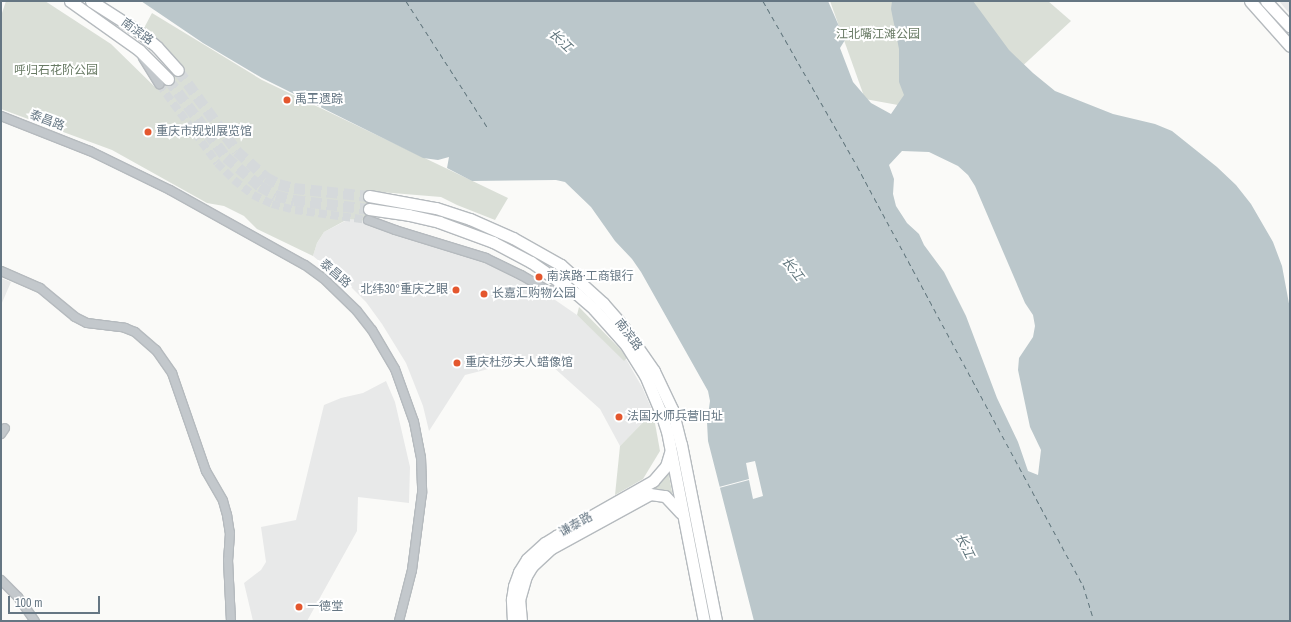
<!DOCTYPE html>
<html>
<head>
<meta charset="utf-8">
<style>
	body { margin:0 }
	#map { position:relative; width:1291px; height:622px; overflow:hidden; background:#fafaf8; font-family:"Archivo Narrow","Noto Sans SC",sans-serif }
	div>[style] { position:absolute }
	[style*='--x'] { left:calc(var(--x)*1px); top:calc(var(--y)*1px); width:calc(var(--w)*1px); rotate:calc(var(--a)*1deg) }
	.built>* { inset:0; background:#e8e9e9 }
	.green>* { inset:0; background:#dadfd7 }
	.water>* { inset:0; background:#bbc7cb }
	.pier>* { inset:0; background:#fafaf8 }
	.ferry>* { height:1px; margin-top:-0.5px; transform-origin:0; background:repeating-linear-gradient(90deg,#60757c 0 5px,transparent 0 9px) }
	.minor-tunnel>* { height:8px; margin-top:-4px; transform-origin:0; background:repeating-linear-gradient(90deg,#d5d9db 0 8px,transparent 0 12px) }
	.major-tunnel>* { height:11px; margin-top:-5.5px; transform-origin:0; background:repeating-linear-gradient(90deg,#d5d9db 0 11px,transparent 0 16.5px) }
	.roads { filter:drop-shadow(1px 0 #b5babe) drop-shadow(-1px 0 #b5babe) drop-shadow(0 1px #b5babe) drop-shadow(0 -1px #b5babe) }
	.minor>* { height:8px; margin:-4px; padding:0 4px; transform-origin:4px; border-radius:4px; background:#c3c8cc }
	.major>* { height:11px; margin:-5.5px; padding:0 5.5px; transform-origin:5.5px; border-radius:5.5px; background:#fff }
	.dots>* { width:11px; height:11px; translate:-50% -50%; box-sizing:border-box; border:2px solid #fff; border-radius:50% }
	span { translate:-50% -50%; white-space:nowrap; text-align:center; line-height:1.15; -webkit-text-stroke:4px #fff; paint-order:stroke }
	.street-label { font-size:12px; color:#657683 }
	.park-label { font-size:12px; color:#687a64 }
	.poi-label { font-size:12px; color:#657683 }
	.left { translate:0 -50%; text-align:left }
	.right { translate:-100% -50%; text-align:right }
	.water-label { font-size:13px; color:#60757c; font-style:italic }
	.frame { position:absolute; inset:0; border:2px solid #657683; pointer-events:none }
	.scale { position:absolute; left:8px; top:596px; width:92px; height:18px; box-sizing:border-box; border:2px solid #657683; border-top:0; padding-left:5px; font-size:12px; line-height:14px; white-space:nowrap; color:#657683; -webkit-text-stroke:3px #fff; paint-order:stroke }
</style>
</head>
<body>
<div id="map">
	<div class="built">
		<div style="clip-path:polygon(1279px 1px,1290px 1px,1290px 14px,1284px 7px)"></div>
		<div style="clip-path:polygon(349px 219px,367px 221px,393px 234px,485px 262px,521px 278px,545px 293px,577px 315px,624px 360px,626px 359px,642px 387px,653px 412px,620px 446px,600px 409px,552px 366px,543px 360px,531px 358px,465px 375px,429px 431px,423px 406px,406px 363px,382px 324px,366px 302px,349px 285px,313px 256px,317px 243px,324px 232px)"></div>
		<div style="clip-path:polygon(1px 278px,11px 282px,1px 305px)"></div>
		<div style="clip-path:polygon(386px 381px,395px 402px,410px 467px,409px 503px,358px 497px,357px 531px,307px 621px,253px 621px,244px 583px,261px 570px,266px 562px,261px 527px,296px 520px,324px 405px,341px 398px,363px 393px)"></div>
	</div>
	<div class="green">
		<div style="clip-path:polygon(6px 1px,45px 1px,111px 44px,157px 89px,184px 67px,163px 44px,144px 28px,152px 13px,262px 80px,508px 198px,495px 220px,457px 205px,441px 197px,368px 191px,367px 221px,348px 219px,324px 232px,317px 243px,313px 256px,257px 229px,244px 216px,224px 206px,207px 203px,112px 150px,1px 109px,1px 16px)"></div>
		<div style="clip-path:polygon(830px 1px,930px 1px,909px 107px,865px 99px)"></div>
		<div style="clip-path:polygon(952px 1px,1048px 1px,1071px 21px,1017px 71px)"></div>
		<div style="clip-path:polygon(579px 307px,628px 357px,624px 361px,577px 315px)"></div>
		<div style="clip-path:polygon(653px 412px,660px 451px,643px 479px,615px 495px,620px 446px)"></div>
		<div style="clip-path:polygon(668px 470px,673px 497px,665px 491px,652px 488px,661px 480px)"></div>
	</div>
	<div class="water">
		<div style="clip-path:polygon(evenodd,141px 1px,828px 1px,845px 40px,840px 48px,853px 82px,871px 103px,891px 114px,904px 95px,899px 82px,899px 49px,891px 9px,892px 1px,973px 1px,1009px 50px,1033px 73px,1055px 91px,1113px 114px,1155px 124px,1172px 131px,1217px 167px,1236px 185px,1251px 204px,1273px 242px,1282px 266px,1290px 309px,1290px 621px,754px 621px,708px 441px,707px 422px,710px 401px,708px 391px,641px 272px,632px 259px,615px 241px,591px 207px,565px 182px,556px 180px,472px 181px,447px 168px,449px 157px,438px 160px,423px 158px,262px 78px,203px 43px,141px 1px,902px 151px,929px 152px,958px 166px,968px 175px,975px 186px,1025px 303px,1033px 315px,1035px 326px,1033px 337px,1019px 358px,1018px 370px,1030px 427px,1041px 450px,1038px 475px,1028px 471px,1018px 442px,997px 398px,966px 316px,944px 272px,924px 245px,919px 234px,907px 223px,896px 206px,893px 194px,894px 179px,889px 165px,902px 151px)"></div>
	</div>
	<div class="pier">
		<div style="clip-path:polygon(755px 461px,763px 496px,753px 499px,749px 480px,719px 488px,719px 487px,749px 479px,746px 463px)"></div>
	</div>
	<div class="ferry">
		<div style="--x:406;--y:1;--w:151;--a:57.2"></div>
		<div style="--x:763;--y:1;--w:190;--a:60.3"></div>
		<div style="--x:857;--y:166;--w:476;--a:61.7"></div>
		<div style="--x:1083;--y:585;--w:38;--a:73"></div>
	</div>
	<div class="minor-tunnel">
		<div style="--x:159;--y:84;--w:98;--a:53.7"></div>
		<div style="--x:217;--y:163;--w:24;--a:45"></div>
		<div style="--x:234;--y:180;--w:24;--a:38"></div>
		<div style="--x:253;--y:195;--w:21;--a:25"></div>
		<div style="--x:272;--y:204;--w:24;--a:15"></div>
		<div style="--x:295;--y:210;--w:74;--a:7.8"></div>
	</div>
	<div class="major-tunnel">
		<div style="--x:178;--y:70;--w:100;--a:53.9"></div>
		<div style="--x:237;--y:151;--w:39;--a:42"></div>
		<div style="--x:266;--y:177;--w:15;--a:28"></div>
		<div style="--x:279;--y:184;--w:16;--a:15"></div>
		<div style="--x:294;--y:188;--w:75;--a:6.1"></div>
		<div style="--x:168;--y:79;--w:97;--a:53.4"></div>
		<div style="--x:226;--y:157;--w:45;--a:40.5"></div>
		<div style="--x:260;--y:186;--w:18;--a:29"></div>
		<div style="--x:276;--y:195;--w:19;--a:16"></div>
		<div style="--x:294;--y:200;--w:76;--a:6.8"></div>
	</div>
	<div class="roads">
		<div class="minor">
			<div style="--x:143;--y:58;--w:31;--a:58"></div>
			<div style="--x:1;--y:116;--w:96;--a:21.5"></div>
			<div style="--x:90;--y:151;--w:89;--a:26"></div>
			<div style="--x:170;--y:190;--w:154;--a:29.1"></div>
			<div style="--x:305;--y:265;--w:22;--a:36"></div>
			<div style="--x:323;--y:278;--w:47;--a:44.1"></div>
			<div style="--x:357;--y:311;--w:24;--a:52"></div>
			<div style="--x:372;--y:330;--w:45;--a:59.5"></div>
			<div style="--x:395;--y:369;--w:56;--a:70.3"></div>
			<div style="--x:414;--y:422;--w:37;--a:79"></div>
			<div style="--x:421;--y:458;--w:35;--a:88"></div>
			<div style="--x:422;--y:493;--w:78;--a:97.4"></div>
			<div style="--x:412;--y:570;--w:53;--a:104.3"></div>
			<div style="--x:368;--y:220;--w:29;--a:20"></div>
			<div style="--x:395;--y:230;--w:95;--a:17.1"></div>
			<div style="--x:486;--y:258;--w:39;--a:26"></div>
			<div style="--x:521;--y:275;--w:30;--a:30"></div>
			<div style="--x:547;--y:290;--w:28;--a:8"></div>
			<div style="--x:1;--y:271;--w:43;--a:23.6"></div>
			<div style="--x:40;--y:288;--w:45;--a:39.6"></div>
			<div style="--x:75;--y:317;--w:13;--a:27"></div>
			<div style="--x:87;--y:323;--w:38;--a:7"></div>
			<div style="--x:125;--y:328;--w:11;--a:22"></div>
			<div style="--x:135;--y:332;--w:28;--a:41"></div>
			<div style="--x:156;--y:350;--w:28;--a:55"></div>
			<div style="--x:172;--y:373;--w:104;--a:70.9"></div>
			<div style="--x:206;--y:471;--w:34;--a:60"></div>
			<div style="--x:223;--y:501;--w:15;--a:74"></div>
			<div style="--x:227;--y:515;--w:18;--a:81"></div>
			<div style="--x:230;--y:533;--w:27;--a:94"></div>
			<div style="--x:228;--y:560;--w:61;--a:87.2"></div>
			<div style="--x:1;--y:434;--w:7;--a:-56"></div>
			<div style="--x:1;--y:580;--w:24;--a:45"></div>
			<div style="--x:18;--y:597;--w:29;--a:55"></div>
		</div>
		<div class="major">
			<div style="--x:70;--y:1;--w:85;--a:35.4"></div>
			<div style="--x:139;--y:50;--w:41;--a:45"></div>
			<div style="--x:91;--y:1;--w:56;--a:32.6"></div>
			<div style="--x:138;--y:31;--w:25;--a:40"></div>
			<div style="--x:157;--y:47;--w:31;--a:48"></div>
			<div style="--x:1250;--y:1;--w:60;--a:48.4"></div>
			<div style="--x:1266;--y:1;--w:35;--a:47"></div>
			<div style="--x:369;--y:196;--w:68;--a:10.2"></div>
			<div style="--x:436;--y:208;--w:36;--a:18"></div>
			<div style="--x:470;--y:219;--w:47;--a:23.8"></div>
			<div style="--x:513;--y:238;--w:55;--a:29.4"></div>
			<div style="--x:561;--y:265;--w:57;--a:42.1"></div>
			<div style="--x:603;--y:303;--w:29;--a:49"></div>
			<div style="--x:622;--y:325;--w:56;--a:55.2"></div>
			<div style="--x:654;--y:371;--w:42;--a:64.7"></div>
			<div style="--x:672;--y:409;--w:36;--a:76"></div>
			<div style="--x:681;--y:444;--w:180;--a:78.8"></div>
			<div style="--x:369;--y:209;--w:40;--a:8.5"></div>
			<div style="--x:409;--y:215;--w:31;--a:13"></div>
			<div style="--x:439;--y:222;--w:58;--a:20.3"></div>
			<div style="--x:493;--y:242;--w:43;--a:27.8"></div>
			<div style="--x:531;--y:262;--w:56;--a:34.8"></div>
			<div style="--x:577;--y:294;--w:23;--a:41"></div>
			<div style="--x:594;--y:309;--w:48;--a:48.4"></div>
			<div style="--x:626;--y:345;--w:36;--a:58"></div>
			<div style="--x:645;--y:375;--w:41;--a:67.2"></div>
			<div style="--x:661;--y:413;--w:19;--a:72"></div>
			<div style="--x:667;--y:431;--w:194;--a:79"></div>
			<div style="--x:513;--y:621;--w:22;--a:-93"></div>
			<div style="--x:512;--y:599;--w:13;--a:-81"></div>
			<div style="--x:514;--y:586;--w:15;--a:-70"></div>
			<div style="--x:519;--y:572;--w:15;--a:-58"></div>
			<div style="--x:527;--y:559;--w:24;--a:-42"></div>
			<div style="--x:545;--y:543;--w:13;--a:-32"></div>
			<div style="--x:556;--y:536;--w:112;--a:-29.6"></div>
			<div style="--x:653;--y:481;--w:20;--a:-49"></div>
			<div style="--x:666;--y:466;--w:14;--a:-73"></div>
			<div style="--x:521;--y:621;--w:21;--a:-95"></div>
			<div style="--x:519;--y:600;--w:25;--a:-74"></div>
			<div style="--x:526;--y:576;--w:12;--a:-59"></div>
			<div style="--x:532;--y:566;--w:25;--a:-43"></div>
			<div style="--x:550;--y:549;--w:114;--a:-28.8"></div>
			<div style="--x:650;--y:494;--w:15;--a:8"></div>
			<div style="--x:665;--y:496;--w:23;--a:47"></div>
		</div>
	</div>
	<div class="dots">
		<div style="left:287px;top:100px;background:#e4572e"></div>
		<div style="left:148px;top:132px;background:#e4572e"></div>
		<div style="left:539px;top:277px;background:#e4572e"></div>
		<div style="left:456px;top:290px;background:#e4572e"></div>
		<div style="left:484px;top:294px;background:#e4572e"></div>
		<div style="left:457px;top:363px;background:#e4572e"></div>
		<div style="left:619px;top:417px;background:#e4572e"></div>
		<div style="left:299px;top:607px;background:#e4572e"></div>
	</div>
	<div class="street-label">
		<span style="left:137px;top:32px;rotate:36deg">南滨路</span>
		<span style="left:47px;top:121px;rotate:21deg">泰昌路</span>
		<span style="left:335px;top:274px;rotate:41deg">泰昌路</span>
		<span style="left:628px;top:335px;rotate:53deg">南滨路</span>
		<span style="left:576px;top:525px;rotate:-29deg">谦泰路</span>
	</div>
	<div class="park-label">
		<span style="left:878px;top:35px">江北嘴江滩公园</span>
		<span style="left:56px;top:71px">呼归石花阶公园</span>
	</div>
	<div class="poi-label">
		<span class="left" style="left:295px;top:100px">禹王遗踪</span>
		<span class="left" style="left:156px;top:132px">重庆市规划展览馆</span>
		<span class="left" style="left:547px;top:277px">南滨路·工商银行</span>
		<span class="right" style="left:448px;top:290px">北纬30°重庆之眼</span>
		<span class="left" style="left:492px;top:294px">长嘉汇购物公园</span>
		<span class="left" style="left:465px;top:363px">重庆杜莎夫人蜡像馆</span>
		<span class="left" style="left:627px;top:417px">法国水师兵营旧址</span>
		<span class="left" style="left:307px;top:607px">一德堂</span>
	</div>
	<div class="water-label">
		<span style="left:560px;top:41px;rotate:43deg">长江</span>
		<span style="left:792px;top:269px;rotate:52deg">长江</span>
		<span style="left:964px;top:546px;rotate:63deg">长江</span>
	</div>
	<div class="frame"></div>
	<div class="scale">100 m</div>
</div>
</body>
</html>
